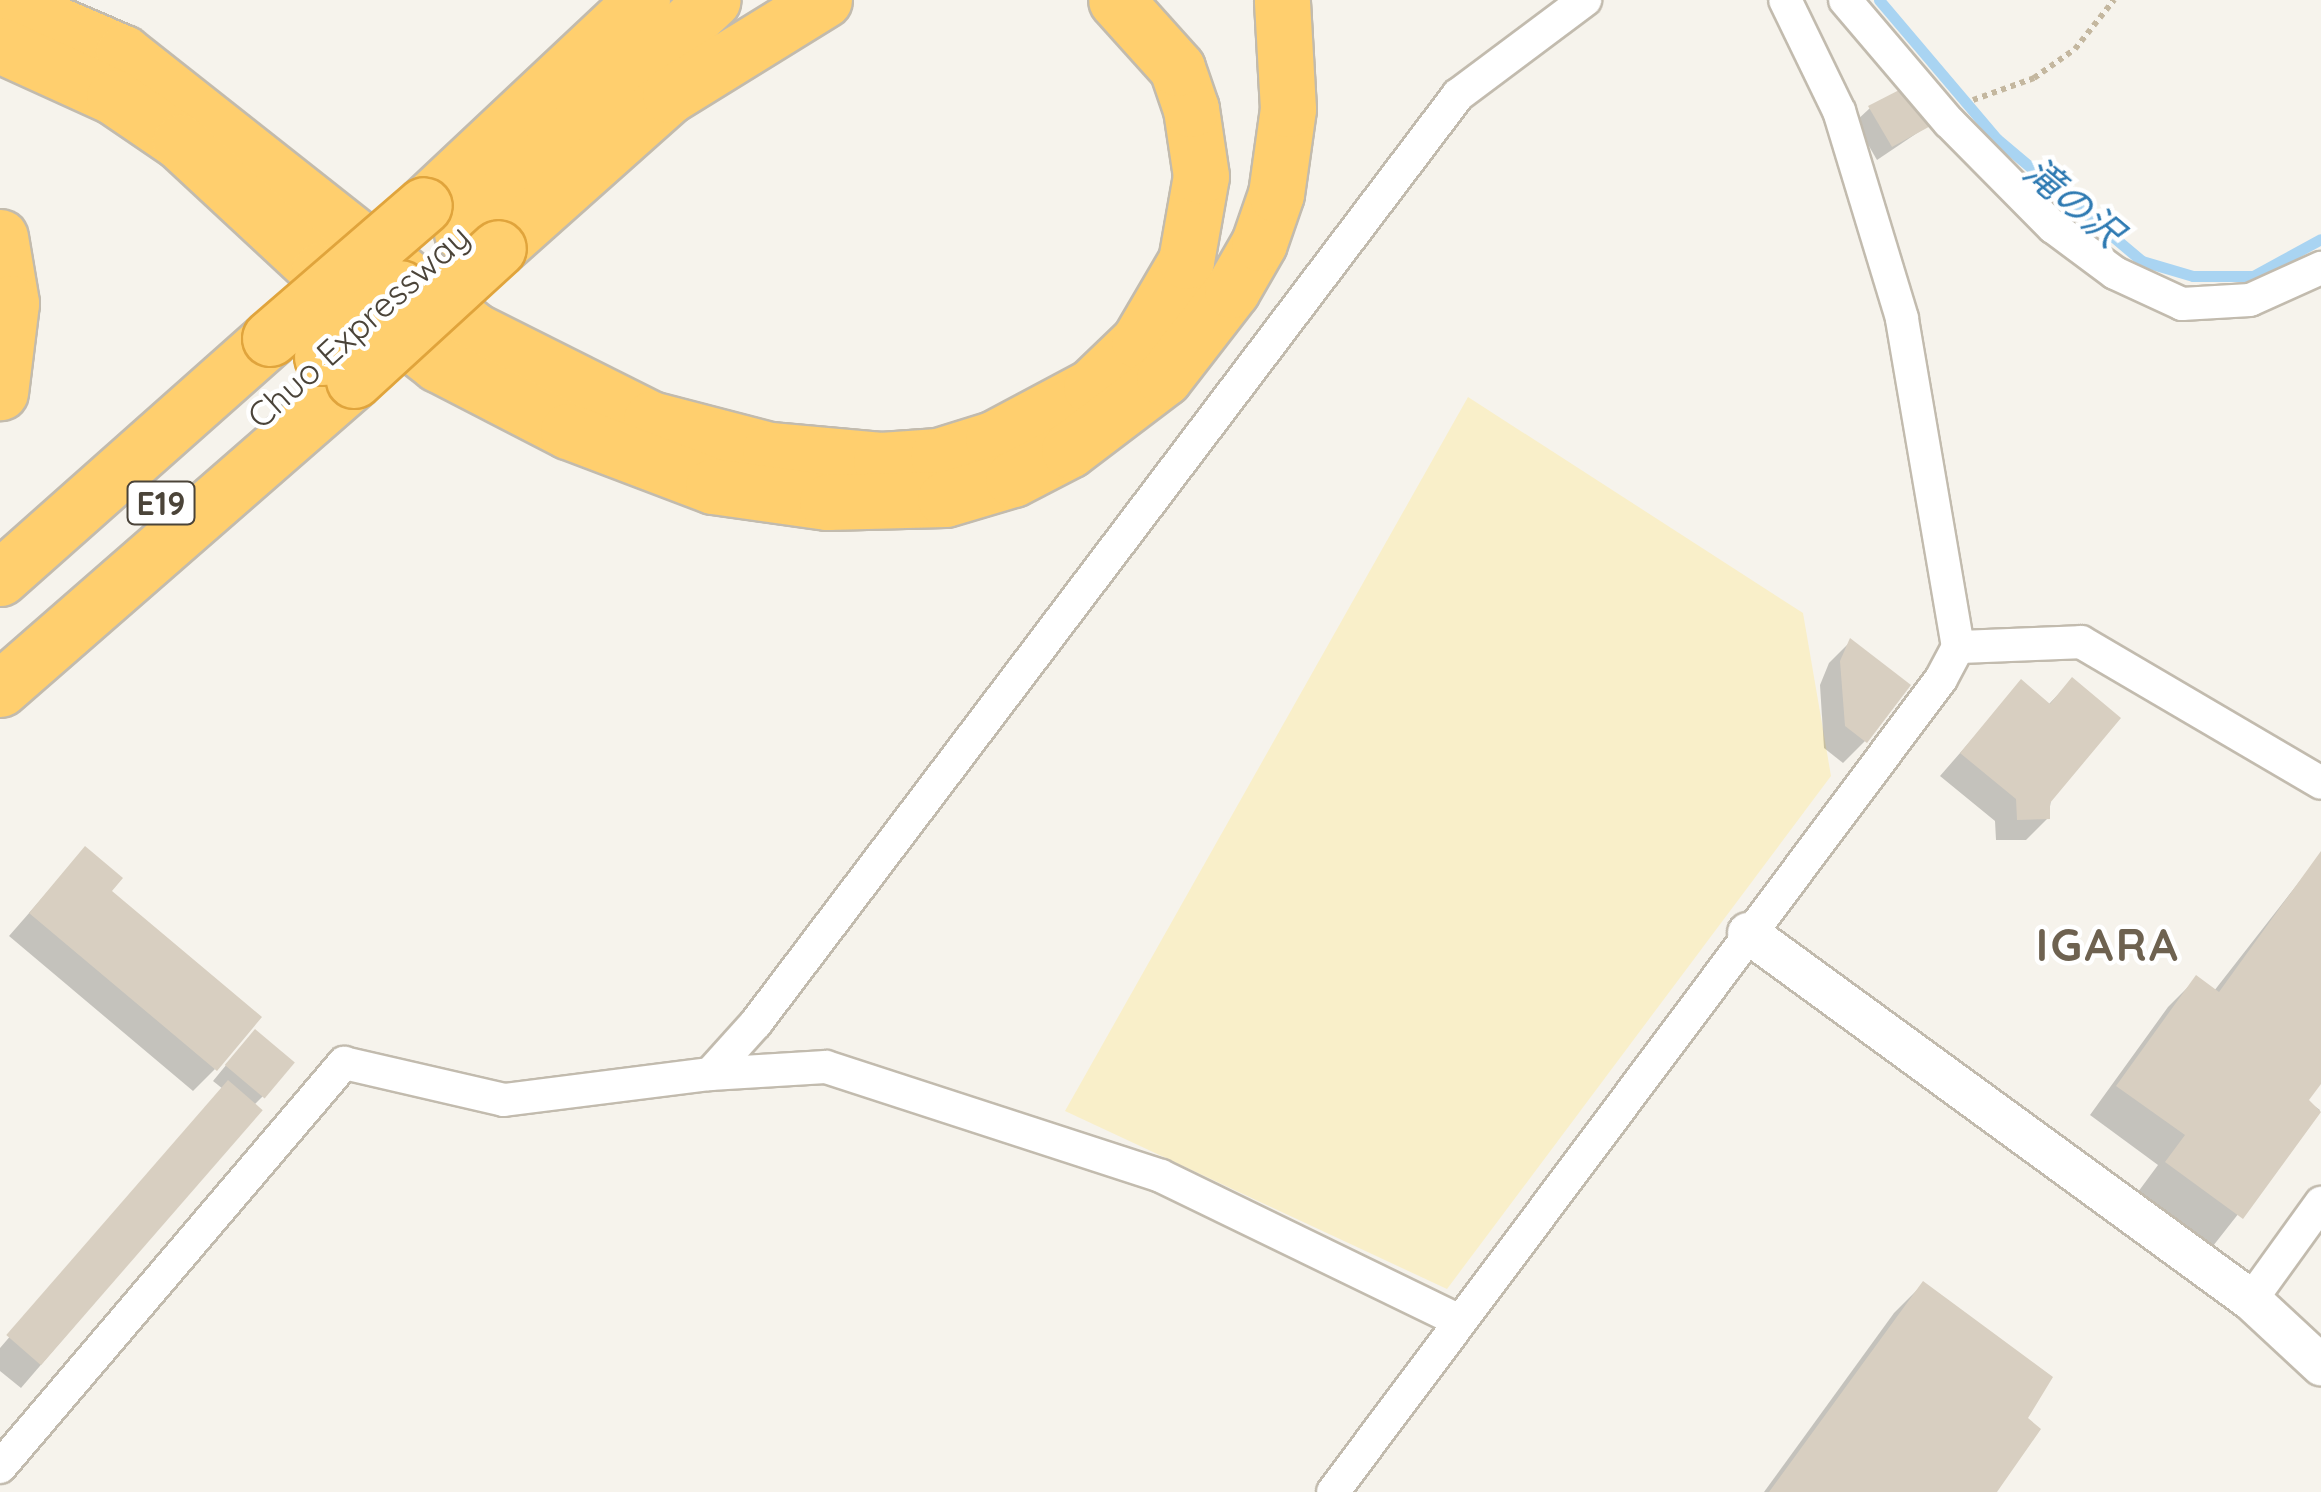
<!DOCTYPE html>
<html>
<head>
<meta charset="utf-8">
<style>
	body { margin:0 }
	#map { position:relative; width:2321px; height:1492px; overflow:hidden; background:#f6f3ec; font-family:Quicksand,"Noto Sans JP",sans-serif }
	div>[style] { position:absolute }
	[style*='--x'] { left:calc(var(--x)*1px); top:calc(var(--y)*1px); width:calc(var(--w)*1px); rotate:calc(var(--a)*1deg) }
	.sand>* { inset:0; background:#f9efc9 }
	.shadow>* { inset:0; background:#0003 }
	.stream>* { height:11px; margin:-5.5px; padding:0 5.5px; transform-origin:5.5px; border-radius:5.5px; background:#a9d4f2 }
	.building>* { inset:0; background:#d8cfc1; transform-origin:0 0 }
	.path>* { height:6px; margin-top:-3px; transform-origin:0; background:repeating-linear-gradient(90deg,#c4b79f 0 5px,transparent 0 10px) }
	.roads { filter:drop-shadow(2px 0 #c2bbae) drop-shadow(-2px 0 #c2bbae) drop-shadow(0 2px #c2bbae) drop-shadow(0 -2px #c2bbae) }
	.minor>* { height:32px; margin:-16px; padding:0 16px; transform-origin:16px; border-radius:16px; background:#fff }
	.tertiary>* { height:40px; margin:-20px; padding:0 20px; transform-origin:20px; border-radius:20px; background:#fff }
	.motorway>* { height:55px; margin:-27.5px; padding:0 27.5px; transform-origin:27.5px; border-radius:27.5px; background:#ffcf6e }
	.bridges { filter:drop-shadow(2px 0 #e0a43c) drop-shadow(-2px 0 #e0a43c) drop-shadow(0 2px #e0a43c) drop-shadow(0 -2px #e0a43c) }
	.motorway-bridge>* { height:55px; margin:-27.5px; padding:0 27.5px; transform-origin:27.5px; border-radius:27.5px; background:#ffcf6e }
	span { translate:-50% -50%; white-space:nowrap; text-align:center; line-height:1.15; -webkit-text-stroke:9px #fff; paint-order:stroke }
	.shield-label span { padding:2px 8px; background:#fff; border:2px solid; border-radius:8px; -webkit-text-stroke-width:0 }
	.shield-label { font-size:32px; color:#4b4439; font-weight:700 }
	.street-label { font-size:35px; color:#4b4439 }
	.water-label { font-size:38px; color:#2e7ab2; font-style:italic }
	.district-label { font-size:45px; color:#6e6250; font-weight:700; letter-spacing:2.5px }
</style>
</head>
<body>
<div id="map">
	<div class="sand">
		<div style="clip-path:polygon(1468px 397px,1803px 613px,1831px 776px,1447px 1289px,1065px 1111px)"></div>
	</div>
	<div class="shadow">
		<div style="clip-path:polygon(1870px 108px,1932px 123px,1877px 160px,1855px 122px)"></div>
		<div style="clip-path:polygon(1850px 642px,1865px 741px,1843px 763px,1824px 748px,1820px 685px,1829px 663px)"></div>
		<div style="clip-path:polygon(2072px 680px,2048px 818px,2026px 840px,1996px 840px,1995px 821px,1940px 776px,2021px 683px,2048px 705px)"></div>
		<div style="clip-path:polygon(85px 849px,215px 1069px,193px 1091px,9px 936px)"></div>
		<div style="clip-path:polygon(2321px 854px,2321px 1079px,2306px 1100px,2320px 1110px,2213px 1246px,2138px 1192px,2158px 1165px,2090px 1115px,2168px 1007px,2197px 978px,2214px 991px)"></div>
		<div style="clip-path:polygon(241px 1047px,263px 1096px,254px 1105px,260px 1110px,21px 1388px,0 1371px,0 1348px,223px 1089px,213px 1081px)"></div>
		<div style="clip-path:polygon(1923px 1284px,2024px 1419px,1994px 1492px,1764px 1492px,1894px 1313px)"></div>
	</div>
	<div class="stream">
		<div style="--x:1879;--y:0;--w:182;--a:49.7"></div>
		<div style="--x:1997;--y:139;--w:189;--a:40.1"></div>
		<div style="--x:2142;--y:261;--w:53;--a:16.4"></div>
		<div style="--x:2193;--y:276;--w:60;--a:0"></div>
		<div style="--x:2253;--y:276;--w:77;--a:-28.6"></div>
	</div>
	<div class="building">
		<div style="clip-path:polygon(1907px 86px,1936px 123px,1892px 147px,1868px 106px)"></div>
		<div style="clip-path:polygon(1850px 638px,1911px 685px,1867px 743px,1845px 726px,1840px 661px)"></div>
		<div style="clip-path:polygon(2072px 677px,2121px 718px,2050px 803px,2050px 819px,2017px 820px,2016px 799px,1960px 753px,2021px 679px,2050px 704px)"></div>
		<div style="clip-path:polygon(85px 846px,123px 878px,112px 891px,262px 1017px,217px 1071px,29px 913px)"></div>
		<div style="clip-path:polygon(2321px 851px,2321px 1084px,2309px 1100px,2321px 1112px,2243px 1219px,2165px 1162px,2185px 1135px,2116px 1086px,2196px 975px,2219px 992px)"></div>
		<div style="left:255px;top:1029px;width:52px;height:47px;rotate:40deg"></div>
		<div style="left:228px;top:1080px;width:46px;height:338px;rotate:41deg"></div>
		<div style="clip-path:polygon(1923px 1281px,2053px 1377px,2028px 1418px,2041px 1429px,1997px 1492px,1769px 1492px)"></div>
	</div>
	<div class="path">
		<div style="--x:1973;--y:100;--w:65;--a:-19.8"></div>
		<div style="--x:2034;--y:78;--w:50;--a:-35.3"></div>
		<div style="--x:2075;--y:49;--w:63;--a:-51.5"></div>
	</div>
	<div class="roads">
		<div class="minor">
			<div style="--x:1845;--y:0;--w:160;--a:49.6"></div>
			<div style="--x:1949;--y:122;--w:148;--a:45.3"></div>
			<div style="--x:2053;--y:227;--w:77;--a:36.6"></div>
			<div style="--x:2115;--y:273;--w:74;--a:24.8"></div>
			<div style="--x:2182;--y:304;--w:68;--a:-3.4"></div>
			<div style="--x:2250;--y:300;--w:78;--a:-24.3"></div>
			<div style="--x:1958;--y:647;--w:123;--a:-2.3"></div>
			<div style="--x:2081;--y:642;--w:278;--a:30.4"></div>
			<div style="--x:710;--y:1074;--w:116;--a:-3.5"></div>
			<div style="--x:826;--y:1067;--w:352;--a:18"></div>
			<div style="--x:1161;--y:1176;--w:330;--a:25.9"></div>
			<div style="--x:2251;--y:1300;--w:120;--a:-54.2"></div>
			<div style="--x:0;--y:1467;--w:531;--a:-49.59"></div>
			<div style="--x:344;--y:1063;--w:164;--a:13"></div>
			<div style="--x:504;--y:1100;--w:208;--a:-7.2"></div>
			<div style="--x:710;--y:1074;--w:69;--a:-48"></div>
			<div style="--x:756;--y:1023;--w:1164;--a:-52.89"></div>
			<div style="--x:1458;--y:95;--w:159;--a:-36.8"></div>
			<div style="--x:1333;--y:1492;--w:1015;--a:-53.21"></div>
			<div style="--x:1941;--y:679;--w:36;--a:-62"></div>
			<div style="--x:1958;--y:647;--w:334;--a:-99.7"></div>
			<div style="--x:1902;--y:318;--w:216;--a:-106.9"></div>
			<div style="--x:1839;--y:111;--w:123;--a:-115.9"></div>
		</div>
		<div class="tertiary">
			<div style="--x:1748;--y:933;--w:623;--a:36.12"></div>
			<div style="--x:2251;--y:1300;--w:96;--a:42.9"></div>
		</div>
		<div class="motorway">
			<div style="--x:0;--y:0;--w:134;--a:23.3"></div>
			<div style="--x:123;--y:53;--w:449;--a:38.3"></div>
			<div style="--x:475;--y:331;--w:197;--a:26.6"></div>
			<div style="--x:651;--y:419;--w:123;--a:14.6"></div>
			<div style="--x:770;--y:450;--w:111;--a:5.1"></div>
			<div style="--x:881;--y:460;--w:57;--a:-4"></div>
			<div style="--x:938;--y:456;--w:58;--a:-17.2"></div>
			<div style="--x:993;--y:439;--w:111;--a:-28"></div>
			<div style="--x:1091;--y:387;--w:66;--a:-43.8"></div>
			<div style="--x:1139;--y:341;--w:93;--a:-59.6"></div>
			<div style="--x:1186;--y:261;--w:86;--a:-80"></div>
			<div style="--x:1201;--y:176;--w:68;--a:-98.5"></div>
			<div style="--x:1191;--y:109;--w:43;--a:-108.9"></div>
			<div style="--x:1177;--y:68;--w:91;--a:-131.9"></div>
			<div style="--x:0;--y:45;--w:125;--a:24.5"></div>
			<div style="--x:114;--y:97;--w:80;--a:34.3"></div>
			<div style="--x:180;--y:142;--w:190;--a:42.9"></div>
			<div style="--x:319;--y:271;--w:151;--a:38"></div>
			<div style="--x:438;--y:364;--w:146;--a:27.3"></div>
			<div style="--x:568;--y:431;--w:155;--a:20.8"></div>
			<div style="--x:713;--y:486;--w:115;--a:8"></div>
			<div style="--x:827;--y:502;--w:118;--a:-1.5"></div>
			<div style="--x:945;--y:499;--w:71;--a:-16.4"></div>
			<div style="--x:1013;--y:479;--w:63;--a:-27.4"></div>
			<div style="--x:1069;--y:450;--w:119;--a:-37.2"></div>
			<div style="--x:1164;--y:378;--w:111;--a:-52.3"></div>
			<div style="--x:1232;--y:290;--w:54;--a:-60.1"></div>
			<div style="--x:1259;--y:243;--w:52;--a:-70.9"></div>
			<div style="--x:1276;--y:194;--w:86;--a:-82"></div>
			<div style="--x:1288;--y:109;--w:109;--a:-93.2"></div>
			<div style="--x:424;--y:205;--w:299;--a:-43.2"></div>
			<div style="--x:462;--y:233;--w:342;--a:-42.9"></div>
			<div style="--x:0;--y:237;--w:67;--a:80.5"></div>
			<div style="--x:11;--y:303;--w:90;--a:97"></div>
			<div style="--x:498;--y:248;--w:230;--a:-41.7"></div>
			<div style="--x:670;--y:95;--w:181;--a:-31.7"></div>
			<div style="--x:0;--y:578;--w:361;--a:-41.6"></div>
			<div style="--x:0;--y:689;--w:470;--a:-41.1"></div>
		</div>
	</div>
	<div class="bridges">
		<div class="motorway-bridge">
			<div style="--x:270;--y:338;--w:203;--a:-40.8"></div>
			<div style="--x:322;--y:357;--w:104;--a:-41.5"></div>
			<div style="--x:354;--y:380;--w:195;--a:-42.5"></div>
		</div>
	</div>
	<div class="shield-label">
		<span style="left:161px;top:503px">E19</span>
	</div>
	<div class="street-label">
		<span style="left:358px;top:326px;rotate:-42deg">Chuo Expressway</span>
	</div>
	<div class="water-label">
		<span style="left:2073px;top:202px;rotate:40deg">滝の沢</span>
	</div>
	<div class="district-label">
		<span style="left:2108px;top:945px">IGARA</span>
	</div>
</div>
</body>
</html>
